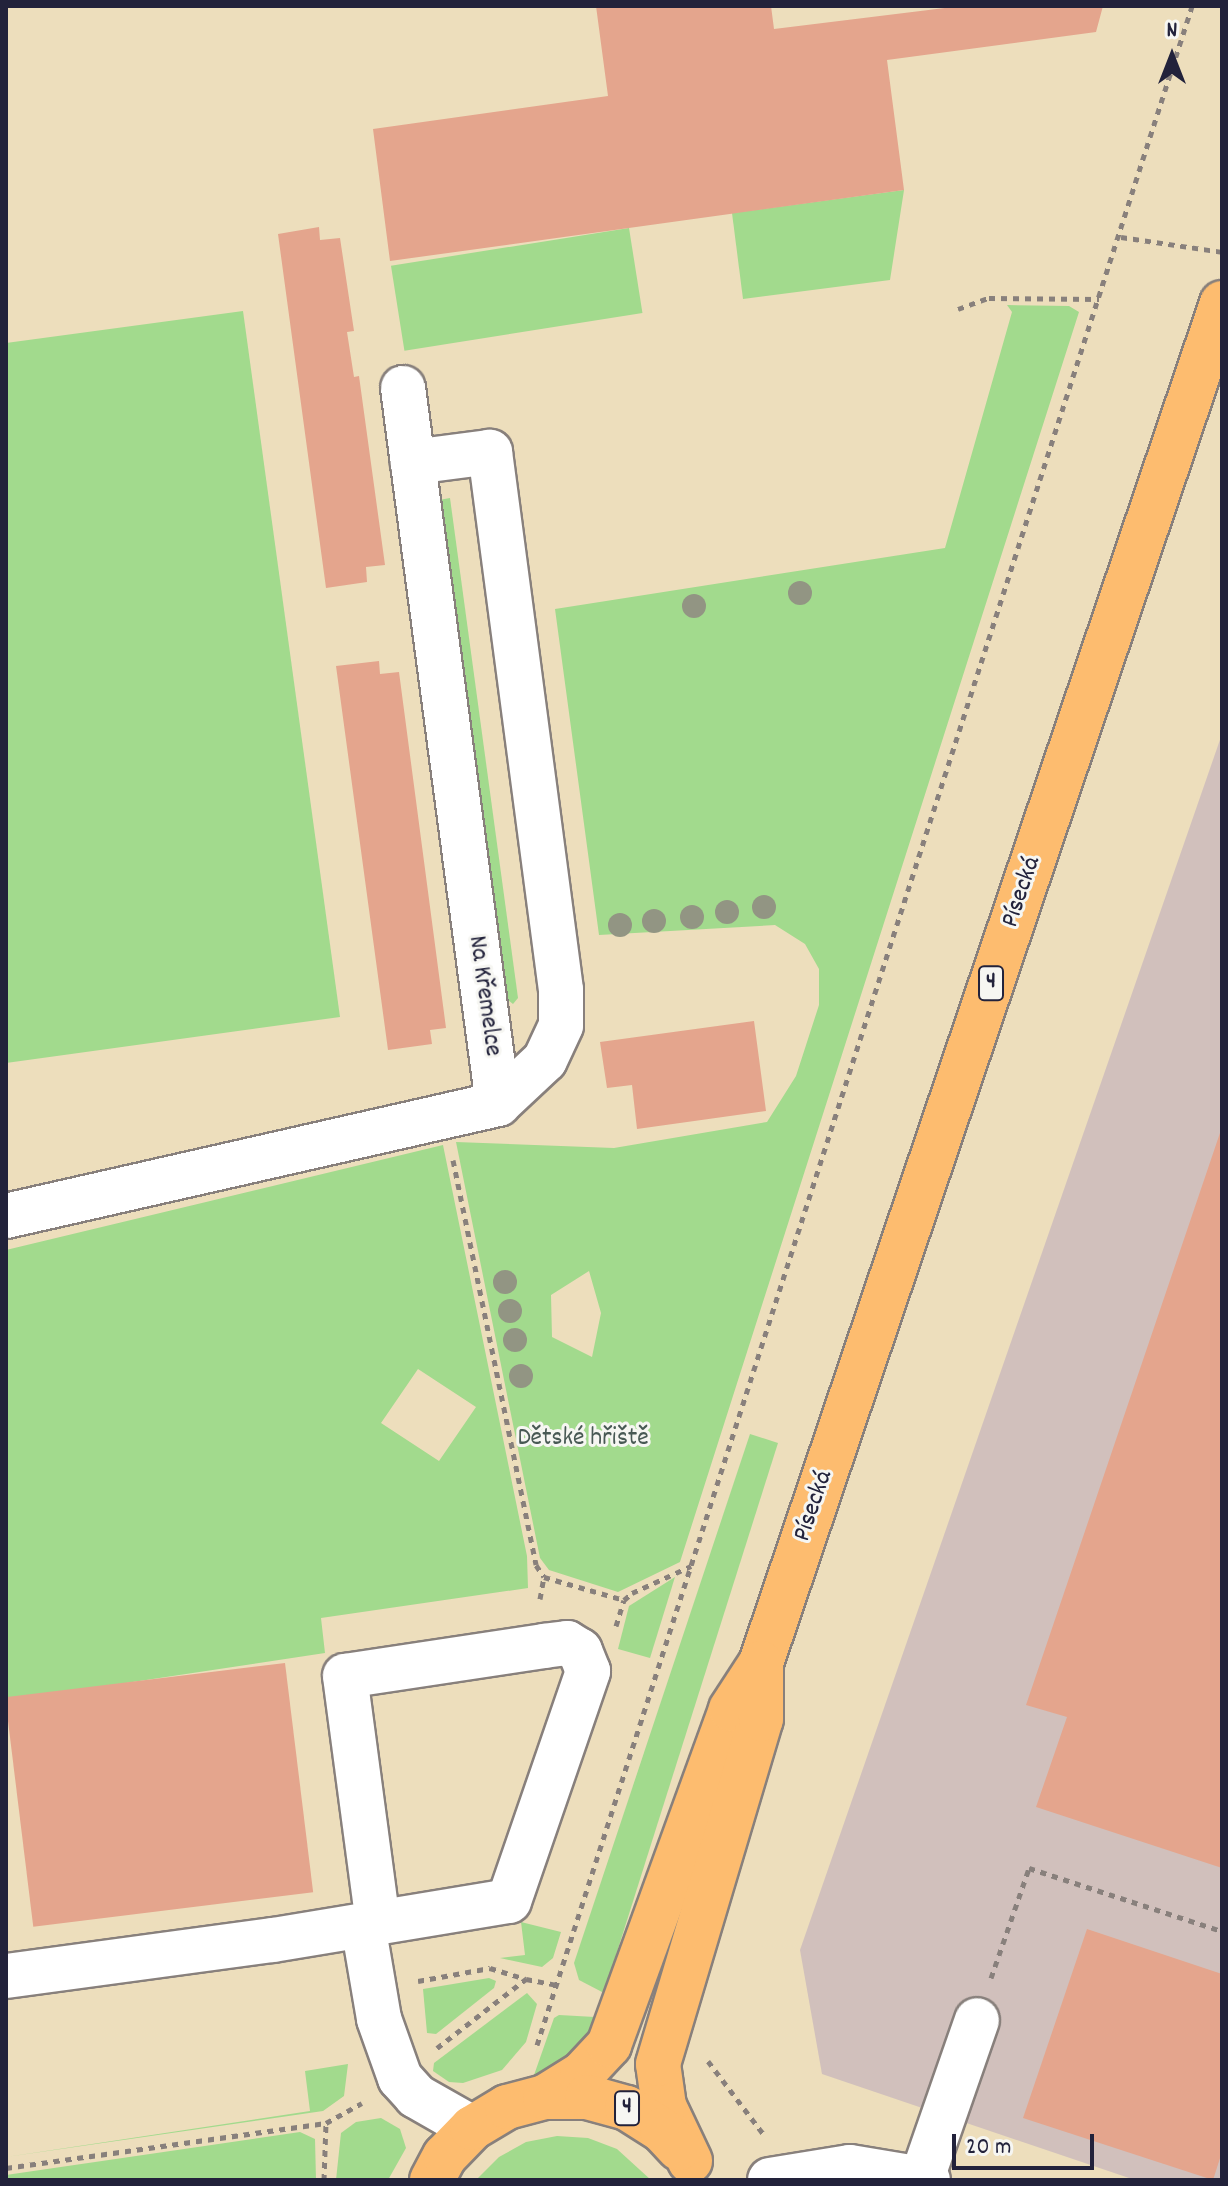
<!DOCTYPE html>
<html>
<head>
<meta charset="utf-8">
<style>
	body { margin:0 }
	#map { position:relative; width:1228px; height:2186px; overflow:hidden; background:#eddebc; font-family:Dekko,sans-serif }
	div>[style] { position:absolute }
	[style*='--x'] { left:calc(var(--x)*1px); top:calc(var(--y)*1px); width:calc(var(--w)*1px); rotate:calc(var(--a)*1deg) }
	.industrial>* { inset:0; background:#d1c0bc }
	.green>* { inset:0; background:#a2da8d; transform-origin:0 0 }
	.building>* { inset:0; background:#e4a58d; transform-origin:0 0 }
	.path>* { height:5px; margin-top:-2.5px; transform-origin:0; background:repeating-linear-gradient(90deg,#88807c 0 6px,transparent 0 12px) }
	.roads { filter:drop-shadow(2px 0 #88807c) drop-shadow(-2px 0 #88807c) drop-shadow(0 2px #88807c) drop-shadow(0 -2px #88807c) }
	.minor>* { height:44px; margin:-22px; padding:0 22px; transform-origin:22px; border-radius:22px; background:#fff }
	.major>* { height:44px; margin:-22px; padding:0 22px; transform-origin:22px; border-radius:22px; background:#fdbc6f }
	.trees>* { width:24px; height:24px; margin:-12px; border-radius:50%; background:#929583 }
	span { translate:-50% -50%; white-space:nowrap; text-align:center; line-height:1.15; -webkit-text-stroke:6px #f6f6f2; paint-order:stroke }
	.shield-label span { padding:2px 6px; background:#f6f6f2; border:2px solid; border-radius:6px; -webkit-text-stroke-width:0 }
	.shield-label { font-size:24px; color:#22223b; font-weight:700 }
	.street-label { font-size:26px; color:#22223b }
	.park-label { font-size:26px; color:#485954 }
	.frame { position:absolute; inset:0; border:8px solid #22223b; pointer-events:none }
	.north { position:absolute; left:1132px; top:16px; width:80px; height:80px; -webkit-text-stroke:6px #f6f6f2; paint-order:stroke; rotate:0deg; font-size:22px; font-weight:700; line-height:32px; text-align:center; color:#22223b }
	.north::after { content:''; display:block; margin:auto; width:28px; height:36px; background:#22223b; clip-path:polygon(50% 0,100% 100%,50% 72%,0 100%) }
	.scale { position:absolute; left:952px; top:2134px; width:142px; height:36px; box-sizing:border-box; border:4px solid #22223b; border-top:0; padding-left:10px; font-size:24px; line-height:28px; white-space:nowrap; color:#22223b; -webkit-text-stroke:6px #f6f6f2; paint-order:stroke }
</style>
</head>
<body>
<div id="map">
	<div class="industrial">
		<div style="clip-path:polygon(1222px 734px,1222px 2180px,1135px 2180px,822px 2074px,800px 1950px)"></div>
	</div>
	<div class="green">
		<div style="clip-path:polygon(904px 190px,890px 280px,743px 299px,732px 213px)"></div>
		<div style="left:629px;top:228px;width:86px;height:241px;rotate:81deg"></div>
		<div style="clip-path:polygon(evenodd,1007px 305px,1069px 306px,1079px 312px,680px 1562px,618px 1592px,549px 1570px,540px 1558px,456px 1142px,614px 1148px,767px 1122px,796px 1076px,819px 1005px,819px 969px,805px 944px,775px 925px,599px 935px,555px 609px,945px 548px,1012px 312px,1007px 305px,589px 1271px,601px 1313px,592px 1357px,552px 1337px,551px 1295px,589px 1271px)"></div>
		<div style="clip-path:polygon(243px 311px,340px 1017px,6px 1063px,6px 343px)"></div>
		<div style="clip-path:polygon(450px 498px,518px 998px,513px 1004px,508px 1000px,439px 500px)"></div>
		<div style="clip-path:polygon(evenodd,443px 1145px,527px 1556px,528px 1588px,321px 1618px,325px 1653px,6px 1701px,6px 1250px,443px 1145px,418px 1369px,476px 1407px,439px 1461px,381px 1423px,418px 1369px)"></div>
		<div style="clip-path:polygon(750px 1434px,778px 1443px,604px 1993px,579px 1980px,574px 1963px)"></div>
		<div style="clip-path:polygon(675px 1577px,650px 1658px,618px 1649px,629px 1606px)"></div>
		<div style="clip-path:polygon(521px 1922px,561px 1932px,553px 1958px,542px 1967px,500px 1958px,525px 1955px)"></div>
		<div style="clip-path:polygon(489px 1978px,496px 1981px,494px 1988px,436px 2034px,427px 2033px,423px 1989px)"></div>
		<div style="clip-path:polygon(527px 1993px,537px 2004px,526px 2042px,502px 2070px,463px 2083px,449px 2082px,433px 2071px,434px 2063px)"></div>
		<div style="clip-path:polygon(559px 2015px,595px 2017px,584px 2042px,559px 2066px,533px 2078px,554px 2018px)"></div>
		<div style="clip-path:polygon(348px 2064px,344px 2096px,323px 2111px,6px 2157px,310px 2111px,305px 2071px)"></div>
		<div style="clip-path:polygon(381px 2118px,400px 2129px,406px 2148px,388px 2180px,336px 2180px,341px 2133px,356px 2122px)"></div>
		<div style="clip-path:polygon(300px 2132px,315px 2139px,316px 2180px,6px 2180px,6px 2175px)"></div>
		<div style="clip-path:polygon(557px 2136px,588px 2138px,617px 2149px,651px 2180px,476px 2180px,499px 2157px,526px 2142px)"></div>
	</div>
	<div class="building">
		<div style="clip-path:polygon(596px 6px,771px 6px,774px 29px,961px 6px,1103px 6px,1096px 32px,887px 60px,904px 190px,390px 261px,373px 129px,608px 96px)"></div>
		<div style="clip-path:polygon(319px 227px,320px 240px,340px 238px,354px 331px,347px 332px,354px 377px,359px 376px,385px 565px,366px 567px,367px 582px,326px 588px,278px 234px)"></div>
		<div style="clip-path:polygon(379px 661px,380px 674px,399px 672px,446px 1028px,430px 1030px,432px 1044px,388px 1050px,336px 666px)"></div>
		<div style="clip-path:polygon(754px 1021px,766px 1111px,637px 1129px,632px 1085px,607px 1088px,600px 1042px)"></div>
		<div style="clip-path:polygon(1222px 1127px,1222px 1868px,1036px 1807px,1067px 1717px,1026px 1705px)"></div>
		<div style="left:285px;top:1663px;width:231px;height:282px;rotate:83deg"></div>
		<div style="clip-path:polygon(1087px 1929px,1222px 1974px,1222px 2152px,1213px 2180px,1023px 2118px)"></div>
	</div>
	<div class="path">
		<div style="--x:1121;--y:237;--w:102;--a:8.4"></div>
		<div style="--x:958;--y:309;--w:33;--a:-20"></div>
		<div style="--x:989;--y:298;--w:110;--a:0.5"></div>
		<div style="--x:453;--y:1160;--w:413;--a:78.4"></div>
		<div style="--x:536;--y:1565;--w:14;--a:56"></div>
		<div style="--x:544;--y:1577;--w:83;--a:16"></div>
		<div style="--x:540;--y:1599;--w:22;--a:-80"></div>
		<div style="--x:616;--y:1626;--w:27;--a:-73"></div>
		<div style="--x:624;--y:1600;--w:11;--a:-41"></div>
		<div style="--x:632;--y:1593;--w:65;--a:-24.6"></div>
		<div style="--x:991;--y:1978;--w:116;--a:-70.9"></div>
		<div style="--x:1029;--y:1868;--w:203;--a:18.1"></div>
		<div style="--x:418;--y:1981;--w:73;--a:-10.2"></div>
		<div style="--x:490;--y:1968;--w:37;--a:17"></div>
		<div style="--x:537;--y:2045;--w:2142;--a:-72.19"></div>
		<div style="--x:437;--y:2048;--w:113;--a:-37.8"></div>
		<div style="--x:526;--y:1979;--w:31;--a:11"></div>
		<div style="--x:708;--y:2061;--w:94;--a:52.8"></div>
		<div style="--x:6;--y:2168;--w:323;--a:-8"></div>
		<div style="--x:324;--y:2180;--w:57;--a:-88"></div>
		<div style="--x:326;--y:2123;--w:41;--a:-29.1"></div>
	</div>
	<div class="roads">
		<div class="minor">
			<div style="--x:403;--y:388;--w:722;--a:82.44"></div>
			<div style="--x:6;--y:1216;--w:505;--a:-12.82"></div>
			<div style="--x:498;--y:1104;--w:64;--a:-43.1"></div>
			<div style="--x:545;--y:1060;--w:38;--a:-65"></div>
			<div style="--x:561;--y:1025;--w:35;--a:-90"></div>
			<div style="--x:561;--y:990;--w:543;--a:-97.52"></div>
			<div style="--x:490;--y:452;--w:78;--a:172.6"></div>
			<div style="--x:363;--y:1925;--w:95;--a:80.3"></div>
			<div style="--x:379;--y:2019;--w:63;--a:70.4"></div>
			<div style="--x:400;--y:2078;--w:24;--a:48"></div>
			<div style="--x:416;--y:2096;--w:64;--a:29.7"></div>
			<div style="--x:6;--y:1976;--w:269;--a:-7.7"></div>
			<div style="--x:273;--y:1940;--w:239;--a:-9.4"></div>
			<div style="--x:509;--y:1901;--w:243;--a:-71"></div>
			<div style="--x:588;--y:1671;--w:22;--a:-112"></div>
			<div style="--x:580;--y:1651;--w:15;--a:-148"></div>
			<div style="--x:567;--y:1643;--w:23;--a:173"></div>
			<div style="--x:544;--y:1646;--w:201;--a:171.4"></div>
			<div style="--x:345;--y:1676;--w:249;--a:82.4"></div>
			<div style="--x:922;--y:2178;--w:167;--a:-70.8"></div>
			<div style="--x:770;--y:2180;--w:81;--a:-9.2"></div>
			<div style="--x:850;--y:2167;--w:79;--a:9.5"></div>
		</div>
		<div class="major">
			<div style="--x:545;--y:2097;--w:44;--a:-31.9"></div>
			<div style="--x:582;--y:2074;--w:40;--a:-47"></div>
			<div style="--x:609;--y:2045;--w:357;--a:-70"></div>
			<div style="--x:731;--y:1709;--w:55;--a:-56.9"></div>
			<div style="--x:761;--y:1663;--w:1436;--a:-71.27"></div>
			<div style="--x:690;--y:2161;--w:61;--a:-115.3"></div>
			<div style="--x:664;--y:2106;--w:42;--a:-98.1"></div>
			<div style="--x:658;--y:2064;--w:360;--a:-73.4"></div>
			<div style="--x:761;--y:1719;--w:56;--a:-90"></div>
			<div style="--x:432;--y:2180;--w:27;--a:-62"></div>
			<div style="--x:445;--y:2156;--w:39;--a:-46"></div>
			<div style="--x:472;--y:2128;--w:41;--a:-31"></div>
			<div style="--x:507;--y:2107;--w:39;--a:-15"></div>
			<div style="--x:545;--y:2097;--w:42;--a:0"></div>
			<div style="--x:587;--y:2097;--w:41;--a:15.4"></div>
			<div style="--x:627;--y:2108;--w:41;--a:32.2"></div>
			<div style="--x:662;--y:2130;--w:25;--a:47"></div>
		</div>
	</div>
	<div class="trees">
		<div style="left:800px;top:593px"></div>
		<div style="left:694px;top:606px"></div>
		<div style="left:764px;top:907px"></div>
		<div style="left:727px;top:912px"></div>
		<div style="left:692px;top:917px"></div>
		<div style="left:654px;top:921px"></div>
		<div style="left:620px;top:925px"></div>
		<div style="left:505px;top:1282px"></div>
		<div style="left:510px;top:1311px"></div>
		<div style="left:515px;top:1340px"></div>
		<div style="left:521px;top:1376px"></div>
	</div>
	<div class="shield-label">
		<span style="left:991px;top:983px">4</span>
		<span style="left:627px;top:2108px">4</span>
	</div>
	<div class="street-label">
		<span style="left:1022px;top:892px;rotate:-71deg">Písecká</span>
		<span style="left:484px;top:996px;rotate:82deg">Na Křemelce</span>
		<span style="left:814px;top:1506px;rotate:-71deg">Písecká</span>
	</div>
	<div class="park-label">
		<span style="left:583px;top:1439px">Dětské hřiště</span>
	</div>
	<div class="frame"></div>
	<div class="north">N</div>
	<div class="scale">20 m</div>
</div>
</body>
</html>
